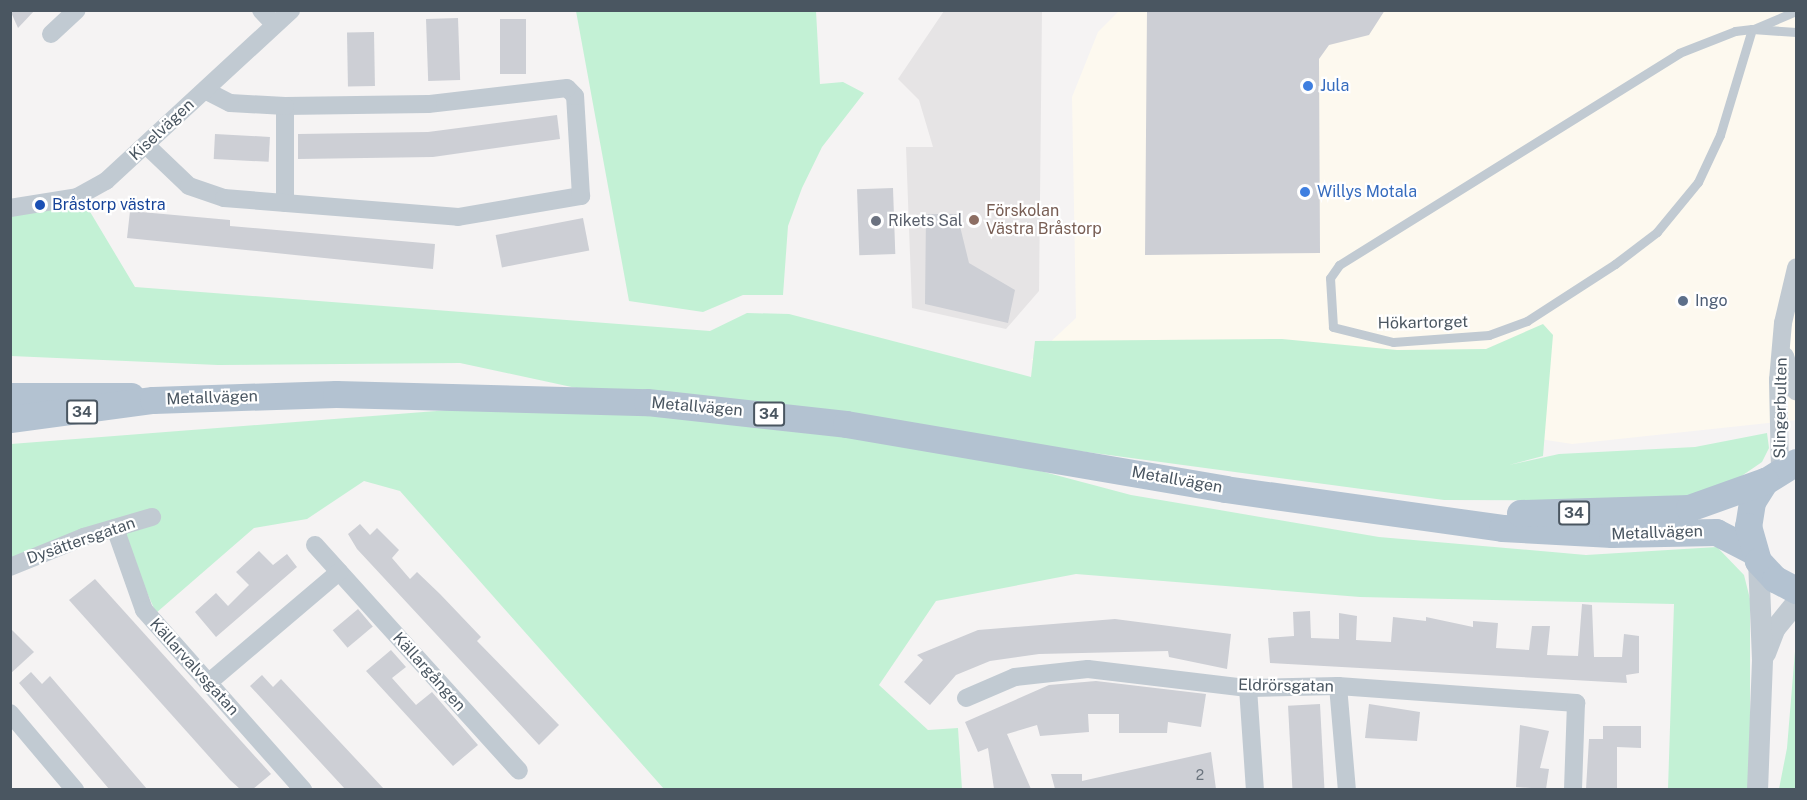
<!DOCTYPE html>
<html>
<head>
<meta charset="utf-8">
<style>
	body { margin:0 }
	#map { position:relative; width:1807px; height:800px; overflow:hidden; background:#f5f3f3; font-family:"Public Sans",sans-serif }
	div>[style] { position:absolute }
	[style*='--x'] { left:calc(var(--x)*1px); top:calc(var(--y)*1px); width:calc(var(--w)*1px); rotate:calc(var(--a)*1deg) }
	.commercial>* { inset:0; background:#fdf9ef }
	.education>* { inset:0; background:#e6e4e5 }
	.green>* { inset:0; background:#c3f1d5 }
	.building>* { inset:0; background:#cdcfd5; transform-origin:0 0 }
	.service>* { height:9px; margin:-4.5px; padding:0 4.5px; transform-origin:4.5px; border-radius:4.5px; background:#c1cad2 }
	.minor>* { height:18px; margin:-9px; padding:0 9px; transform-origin:9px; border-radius:9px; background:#c1cad2 }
	.tertiary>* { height:21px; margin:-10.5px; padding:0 10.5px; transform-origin:10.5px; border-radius:10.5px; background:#c1cad2 }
	.primary>* { height:27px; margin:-13.5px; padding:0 13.5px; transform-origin:13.5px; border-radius:13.5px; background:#b3c2d1 }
	.dots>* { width:16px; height:16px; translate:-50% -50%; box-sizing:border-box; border:3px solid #fff; border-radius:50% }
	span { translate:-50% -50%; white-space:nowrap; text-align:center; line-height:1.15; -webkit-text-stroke:4.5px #fff; paint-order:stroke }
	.number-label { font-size:14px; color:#6b747e }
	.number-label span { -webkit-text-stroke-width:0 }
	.shield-label span { padding:2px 4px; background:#fff; border:2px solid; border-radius:4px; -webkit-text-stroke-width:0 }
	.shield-label { font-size:15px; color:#4a5661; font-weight:700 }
	.shop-label { font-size:16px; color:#366cbe }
	.left { translate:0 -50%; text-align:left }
	.street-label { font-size:16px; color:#4a5661 }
	.transit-label { font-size:16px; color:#164399 }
	.education-label { font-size:16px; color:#785e54 }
	.worship-label { font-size:16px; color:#5b616d }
	.service-label { font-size:16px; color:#4e5e75 }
	.frame { position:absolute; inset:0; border:12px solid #4a5661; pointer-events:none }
</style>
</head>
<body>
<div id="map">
	<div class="commercial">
		<div style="clip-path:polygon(1119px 11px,1796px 11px,1796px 420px,1572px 444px,1031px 360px,1076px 318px,1072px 97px,1098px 32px)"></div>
	</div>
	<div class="education">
		<div style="clip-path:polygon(944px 11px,1042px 11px,1039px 291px,1006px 329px,912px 308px,906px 147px,933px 147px,919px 100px,898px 79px)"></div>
	</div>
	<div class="green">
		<div style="clip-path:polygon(576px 11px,816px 11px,820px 84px,843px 82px,864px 93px,822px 147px,802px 188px,788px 226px,783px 295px,743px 295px,703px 312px,629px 301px)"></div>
		<div style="clip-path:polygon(80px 195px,135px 287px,710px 331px,747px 313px,789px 314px,1031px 377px,1035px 341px,1282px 339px,1397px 350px,1486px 349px,1543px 324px,1553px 335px,1543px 456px,1509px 465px,1559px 454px,1695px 447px,1767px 433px,1769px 448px,1762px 462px,1727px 486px,1683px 501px,1444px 500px,848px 420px,1131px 495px,1379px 537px,1586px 555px,1717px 547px,1744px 575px,1750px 599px,1750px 789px,1668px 789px,1674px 604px,1360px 597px,1076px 574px,936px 601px,879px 685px,928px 730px,958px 728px,962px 789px,664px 789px,400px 491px,364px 481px,307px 519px,254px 528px,156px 613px,119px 529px,11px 565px,11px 444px,618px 397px,460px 363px,218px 365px,11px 356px,11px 208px)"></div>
		<div style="clip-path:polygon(1796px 639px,1796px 789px,1779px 789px,1787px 748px)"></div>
	</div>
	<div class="building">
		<div style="clip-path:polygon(10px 10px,35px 10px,18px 28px)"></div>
		<div style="clip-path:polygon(1147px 10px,1385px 10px,1369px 35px,1329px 45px,1319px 59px,1320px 253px,1145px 255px)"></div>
		<div style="left:458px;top:18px;width:62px;height:32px;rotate:88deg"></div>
		<div style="left:500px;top:19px;width:26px;height:55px"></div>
		<div style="left:374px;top:32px;width:54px;height:27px;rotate:89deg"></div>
		<div style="clip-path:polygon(557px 115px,560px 139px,433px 157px,298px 159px,298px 134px,428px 132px)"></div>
		<div style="left:215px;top:134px;width:55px;height:25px;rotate:3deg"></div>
		<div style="left:893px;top:188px;width:66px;height:36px;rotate:88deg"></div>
		<div style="clip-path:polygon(130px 211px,230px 220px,230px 226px,435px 244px,433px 269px,127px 238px)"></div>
		<div style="clip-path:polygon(926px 214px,957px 214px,969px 263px,1015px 290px,1008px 323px,925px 304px)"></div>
		<div style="left:583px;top:218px;width:33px;height:89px;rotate:79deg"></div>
		<div style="clip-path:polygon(360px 524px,370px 535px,377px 528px,399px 550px,392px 558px,410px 579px,417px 572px,440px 594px,481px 637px,477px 641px,559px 725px,539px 745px,357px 549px,348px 534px)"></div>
		<div style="clip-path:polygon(259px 551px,273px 565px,287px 554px,297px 567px,216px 637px,195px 612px,216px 593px,228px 606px,249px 585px,236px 572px)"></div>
		<div style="clip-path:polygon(95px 579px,271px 774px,253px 789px,240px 789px,230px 780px,69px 600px)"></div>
		<div style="clip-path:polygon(1582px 604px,1592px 605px,1594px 657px,1622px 657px,1624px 634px,1639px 636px,1639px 673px,1626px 675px,1627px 683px,1270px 663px,1268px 638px,1294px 636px,1293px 612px,1310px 611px,1311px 638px,1339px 639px,1339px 613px,1357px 616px,1356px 640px,1391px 642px,1393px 617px,1426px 621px,1426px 617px,1473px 627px,1473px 621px,1498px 623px,1496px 648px,1529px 650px,1532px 626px,1550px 626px,1547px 655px,1578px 656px)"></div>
		<div style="left:358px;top:609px;width:23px;height:33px;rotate:50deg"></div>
		<div style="clip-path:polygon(1115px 619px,1231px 634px,1227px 669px,1169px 657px,1168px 651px,1039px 654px,990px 661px,956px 675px,930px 705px,904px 682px,923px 660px,917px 655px,978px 630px)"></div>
		<div style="clip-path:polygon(10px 628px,34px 652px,10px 674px)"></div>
		<div style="clip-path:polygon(391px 650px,406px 667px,392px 678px,416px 705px,432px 692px,478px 745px,453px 766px,366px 671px)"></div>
		<div style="clip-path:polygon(31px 672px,42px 684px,50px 676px,147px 789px,109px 789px,19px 683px)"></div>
		<div style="clip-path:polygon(262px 675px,273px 687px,281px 679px,384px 789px,345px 789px,250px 686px)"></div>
		<div style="clip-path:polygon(1096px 681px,1206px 694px,1201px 727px,1168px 722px,1167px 733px,1119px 733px,1119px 714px,1088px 714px,1089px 732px,1040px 736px,1037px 725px,1007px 734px,1031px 789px,994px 789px,988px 748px,978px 752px,965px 722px,1049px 685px)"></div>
		<div style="left:1320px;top:704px;width:85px;height:32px;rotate:87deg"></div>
		<div style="clip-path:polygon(1369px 704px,1420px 712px,1417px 741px,1365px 738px)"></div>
		<div style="clip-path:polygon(1520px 725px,1549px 731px,1540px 768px,1549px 769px,1546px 789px,1516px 787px)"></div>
		<div style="clip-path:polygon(1603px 726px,1641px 726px,1641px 748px,1617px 747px,1617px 789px,1586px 789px,1589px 739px,1603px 739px)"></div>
		<div style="clip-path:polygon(1211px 752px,1216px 789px,1055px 789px,1051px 774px,1082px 774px,1082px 781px)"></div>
	</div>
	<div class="service">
		<div style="--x:1752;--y:29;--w:111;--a:106.8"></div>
		<div style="--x:1720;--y:135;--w:52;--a:115.1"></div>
		<div style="--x:1698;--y:182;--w:65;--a:129.4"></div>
		<div style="--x:1657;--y:232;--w:53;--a:142.7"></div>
		<div style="--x:1615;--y:264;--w:105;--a:147.1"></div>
		<div style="--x:1527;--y:321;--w:40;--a:159.8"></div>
		<div style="--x:1489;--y:335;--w:96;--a:175.8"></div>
		<div style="--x:1393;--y:342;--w:62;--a:-166"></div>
		<div style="--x:1333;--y:327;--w:49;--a:-93.5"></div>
		<div style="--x:1330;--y:278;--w:16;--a:-55"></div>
		<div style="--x:1339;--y:265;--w:401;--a:-31.9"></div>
		<div style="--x:1679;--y:53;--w:60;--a:-21.4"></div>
		<div style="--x:1735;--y:31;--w:17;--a:-7"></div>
		<div style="--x:1752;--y:29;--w:44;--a:3.9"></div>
		<div style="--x:1754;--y:29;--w:46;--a:-23.2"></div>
	</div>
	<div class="minor">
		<div style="--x:261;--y:10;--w:19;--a:47"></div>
		<div style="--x:51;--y:34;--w:35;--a:-43"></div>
		<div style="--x:285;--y:106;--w:97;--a:90"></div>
		<div style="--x:146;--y:145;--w:59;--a:43.6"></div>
		<div style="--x:189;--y:186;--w:37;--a:19"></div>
		<div style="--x:224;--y:198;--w:235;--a:4.6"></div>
		<div style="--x:458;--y:217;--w:125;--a:-9.7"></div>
		<div style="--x:581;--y:196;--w:100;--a:-93.4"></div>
		<div style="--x:575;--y:96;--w:11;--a:-135"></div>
		<div style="--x:567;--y:88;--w:140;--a:173.4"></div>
		<div style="--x:428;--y:104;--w:143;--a:179.2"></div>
		<div style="--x:285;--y:106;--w:55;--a:-176.9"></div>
		<div style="--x:230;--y:103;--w:28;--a:-153"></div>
		<div style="--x:10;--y:208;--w:68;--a:-9.3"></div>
		<div style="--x:77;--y:197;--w:33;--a:-29"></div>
		<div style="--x:106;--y:181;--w:252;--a:-42.7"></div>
		<div style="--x:1785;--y:356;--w:37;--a:73"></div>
		<div style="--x:1780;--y:469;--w:89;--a:-91.3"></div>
		<div style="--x:1778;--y:380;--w:57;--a:-85"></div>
		<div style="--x:1783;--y:323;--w:57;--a:-76.7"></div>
		<div style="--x:115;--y:528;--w:87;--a:70.5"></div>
		<div style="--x:144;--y:610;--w:240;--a:48.5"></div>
		<div style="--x:315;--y:545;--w:304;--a:47.9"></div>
		<div style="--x:10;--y:567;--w:80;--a:-22.1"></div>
		<div style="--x:84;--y:537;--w:71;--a:-16.4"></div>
		<div style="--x:208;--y:683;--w:172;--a:-40.3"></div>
		<div style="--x:1338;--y:686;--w:104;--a:85.1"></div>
		<div style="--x:1248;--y:688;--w:102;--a:86.1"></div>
		<div style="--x:966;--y:698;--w:53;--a:-23.2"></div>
		<div style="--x:1015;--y:677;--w:73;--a:-6.3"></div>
		<div style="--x:1088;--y:669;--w:161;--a:6.8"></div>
		<div style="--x:1248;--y:688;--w:90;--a:-1.3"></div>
		<div style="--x:1338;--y:686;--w:239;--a:4.1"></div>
		<div style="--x:1576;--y:703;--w:87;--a:92"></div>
		<div style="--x:10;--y:713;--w:101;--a:49.8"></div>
	</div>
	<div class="tertiary">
		<div style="--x:1765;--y:653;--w:26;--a:-69"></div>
		<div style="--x:1774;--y:629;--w:35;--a:-51"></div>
		<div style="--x:1757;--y:790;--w:131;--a:-87.8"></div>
		<div style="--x:1762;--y:659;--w:98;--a:-92.3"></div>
	</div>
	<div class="primary">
		<div style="--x:10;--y:396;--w:121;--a:0"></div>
		<div style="--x:10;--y:419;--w:144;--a:-7.6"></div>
		<div style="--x:153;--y:400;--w:183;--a:-1.9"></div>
		<div style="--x:336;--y:394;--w:311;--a:1.5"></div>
		<div style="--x:647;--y:402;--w:200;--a:6.3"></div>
		<div style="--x:846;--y:424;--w:385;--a:9.7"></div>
		<div style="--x:1225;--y:489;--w:280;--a:8"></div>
		<div style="--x:1502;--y:528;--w:110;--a:3.1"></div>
		<div style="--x:1612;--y:534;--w:104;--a:-1.1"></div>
		<div style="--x:1716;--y:532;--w:42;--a:27.2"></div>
		<div style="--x:1796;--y:462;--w:36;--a:148"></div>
		<div style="--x:1765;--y:481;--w:25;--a:122"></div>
		<div style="--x:1752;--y:502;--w:24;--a:99"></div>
		<div style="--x:1748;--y:526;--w:36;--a:74"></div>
		<div style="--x:1758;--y:561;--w:25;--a:47"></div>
		<div style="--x:1775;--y:579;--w:24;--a:28"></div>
		<div style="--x:1520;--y:513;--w:169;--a:-1.7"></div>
		<div style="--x:1689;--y:508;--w:81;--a:-19.6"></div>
	</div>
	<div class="dots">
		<div style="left:1308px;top:86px;background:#3f7fe0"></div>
		<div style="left:1305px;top:192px;background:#3f7fe0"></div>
		<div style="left:40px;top:205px;background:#1a4fb4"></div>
		<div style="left:974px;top:220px;background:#8d6e63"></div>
		<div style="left:876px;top:221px;background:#6b7280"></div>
		<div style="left:1683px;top:301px;background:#5c6f8a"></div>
	</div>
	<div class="number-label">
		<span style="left:1200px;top:775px">2</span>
	</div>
	<div class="shield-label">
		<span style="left:82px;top:412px">34</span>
		<span style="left:769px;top:414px">34</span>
		<span style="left:1574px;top:513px">34</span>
	</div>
	<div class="shop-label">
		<span class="left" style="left:1320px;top:86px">Jula</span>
		<span class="left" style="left:1317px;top:192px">Willys Motala</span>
	</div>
	<div class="street-label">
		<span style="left:162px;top:130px;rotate:-43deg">Kiselvägen</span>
		<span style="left:1423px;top:323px;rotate:-1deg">Hökartorget</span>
		<span style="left:212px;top:398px;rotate:-2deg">Metallvägen</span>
		<span style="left:697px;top:407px;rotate:5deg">Metallvägen</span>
		<span style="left:1781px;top:408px;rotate:-89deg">Slingerbulten</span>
		<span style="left:1177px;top:480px;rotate:10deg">Metallvägen</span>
		<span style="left:1657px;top:533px;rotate:-2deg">Metallvägen</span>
		<span style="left:81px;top:541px;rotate:-19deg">Dysättersgatan</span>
		<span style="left:194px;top:667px;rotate:48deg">Källarvalvsgatan</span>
		<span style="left:429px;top:672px;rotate:48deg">Källargången</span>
		<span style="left:1286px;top:686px;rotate:1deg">Eldrörsgatan</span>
	</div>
	<div class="transit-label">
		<span class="left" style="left:52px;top:205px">Bråstorp västra</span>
	</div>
	<div class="education-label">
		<span class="left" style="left:986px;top:220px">Förskolan<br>Västra Bråstorp</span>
	</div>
	<div class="worship-label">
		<span class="left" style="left:888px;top:221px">Rikets Sal</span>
	</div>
	<div class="service-label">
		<span class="left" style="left:1695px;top:301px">Ingo</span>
	</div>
	<div class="frame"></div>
</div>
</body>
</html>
